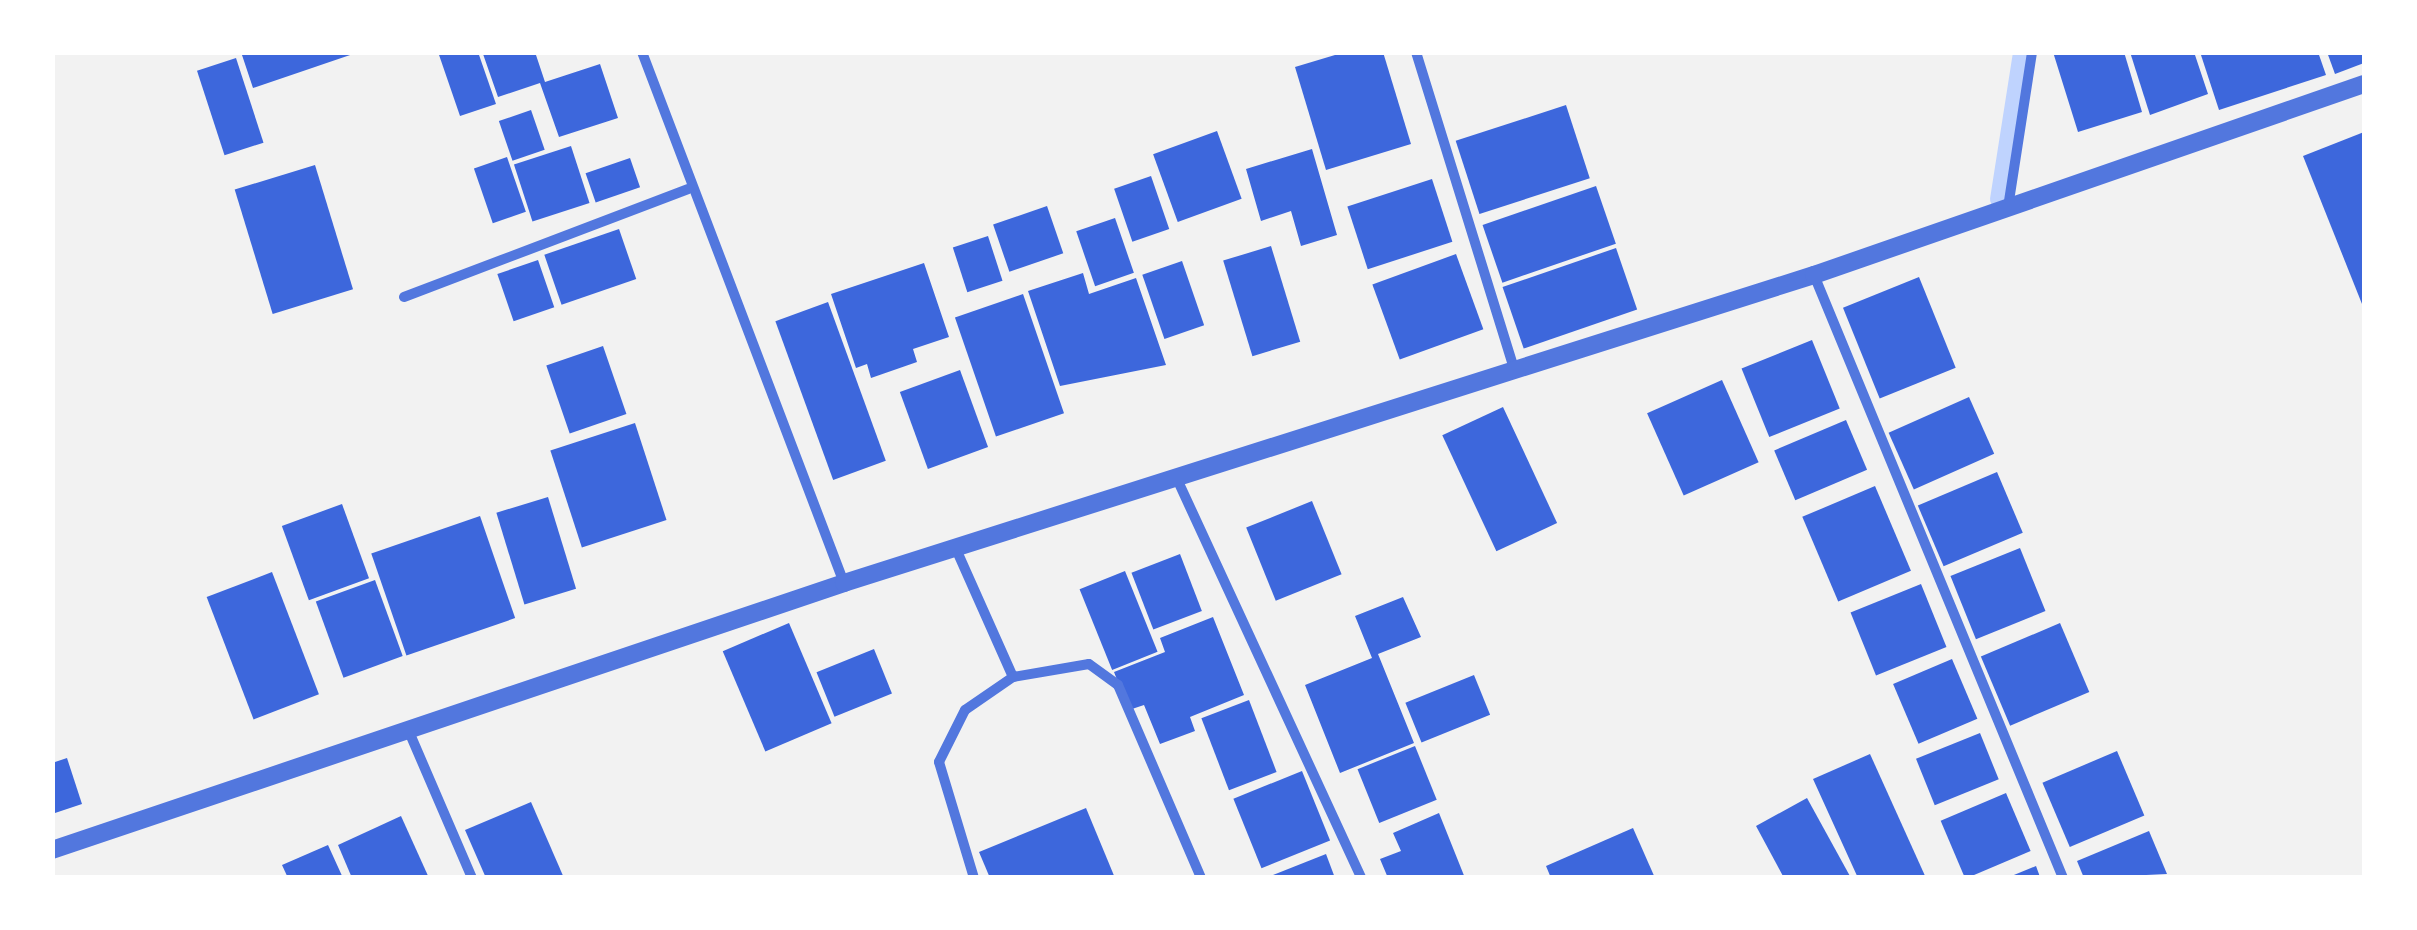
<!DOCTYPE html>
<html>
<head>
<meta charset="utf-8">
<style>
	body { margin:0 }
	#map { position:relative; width:2417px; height:930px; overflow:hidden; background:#f2f2f2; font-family:Overpass,sans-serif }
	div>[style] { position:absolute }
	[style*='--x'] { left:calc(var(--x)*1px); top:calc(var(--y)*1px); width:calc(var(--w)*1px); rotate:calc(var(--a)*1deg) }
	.stream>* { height:15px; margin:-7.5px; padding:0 7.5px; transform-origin:7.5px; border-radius:7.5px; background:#bfd3fe }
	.building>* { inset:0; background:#3d67dc; transform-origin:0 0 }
	.minor>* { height:10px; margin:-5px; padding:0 5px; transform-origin:5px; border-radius:5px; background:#5277de }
	.tertiary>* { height:18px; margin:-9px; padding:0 9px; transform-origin:9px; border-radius:9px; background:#5277de }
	span { translate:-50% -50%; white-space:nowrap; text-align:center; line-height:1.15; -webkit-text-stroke:10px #fff; paint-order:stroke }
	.frame { position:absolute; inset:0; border:55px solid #fff; pointer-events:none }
</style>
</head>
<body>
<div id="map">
	<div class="stream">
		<div style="--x:1997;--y:199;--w:149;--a:-81.1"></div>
	</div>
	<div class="building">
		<div style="clip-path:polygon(241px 52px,356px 52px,356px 53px,253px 88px)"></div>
		<div style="clip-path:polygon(438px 52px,478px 52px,496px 104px,460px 116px)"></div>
		<div style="clip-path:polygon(535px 52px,545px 82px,600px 64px,618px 118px,559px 137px,540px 83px,498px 97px,483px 54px)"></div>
		<div style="clip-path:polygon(1345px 52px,1383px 52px,1411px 144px,1326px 170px,1295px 67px)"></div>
		<div style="clip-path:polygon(2053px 52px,2124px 52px,2142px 112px,2078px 132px)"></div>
		<div style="clip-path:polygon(2130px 52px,2194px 52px,2208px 94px,2150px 115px)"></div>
		<div style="clip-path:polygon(2200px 52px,2318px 52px,2326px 75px,2219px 110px)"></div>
		<div style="clip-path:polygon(2327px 52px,2364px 52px,2364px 63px,2335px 74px)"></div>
		<div style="left:236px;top:58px;width:89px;height:41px;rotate:72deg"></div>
		<div style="left:1566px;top:105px;width:77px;height:116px;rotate:72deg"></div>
		<div style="left:531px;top:110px;width:42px;height:34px;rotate:71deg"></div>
		<div style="left:1217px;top:131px;width:72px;height:68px;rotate:70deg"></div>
		<div style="clip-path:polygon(2364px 132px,2364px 309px,2303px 156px)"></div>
		<div style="left:571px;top:146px;width:60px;height:60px;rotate:72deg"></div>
		<div style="clip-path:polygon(1312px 149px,1337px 235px,1301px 246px,1291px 211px,1261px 221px,1246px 169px)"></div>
		<div style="left:507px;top:157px;width:58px;height:35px;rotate:71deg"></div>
		<div style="left:630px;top:158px;width:31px;height:47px;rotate:71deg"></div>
		<div style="left:315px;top:165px;width:130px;height:84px;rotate:73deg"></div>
		<div style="left:1151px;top:176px;width:56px;height:39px;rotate:71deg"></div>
		<div style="left:1432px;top:179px;width:66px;height:89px;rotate:72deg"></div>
		<div style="left:1596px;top:186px;width:61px;height:120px;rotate:71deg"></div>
		<div style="left:1047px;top:206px;width:50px;height:57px;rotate:71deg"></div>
		<div style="left:1115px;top:218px;width:58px;height:41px;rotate:71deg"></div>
		<div style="left:619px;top:229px;width:53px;height:79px;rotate:71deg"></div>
		<div style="left:988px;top:236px;width:47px;height:37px;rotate:72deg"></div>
		<div style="left:1271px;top:246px;width:100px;height:50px;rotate:73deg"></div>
		<div style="left:1616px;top:248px;width:65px;height:120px;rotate:71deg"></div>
		<div style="left:1456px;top:254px;width:80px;height:89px;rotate:70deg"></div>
		<div style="left:538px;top:260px;width:50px;height:43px;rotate:71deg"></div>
		<div style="left:1182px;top:261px;width:68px;height:42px;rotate:71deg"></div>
		<div style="clip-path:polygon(924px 263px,949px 337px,913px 349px,917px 362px,871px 378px,867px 364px,856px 368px,831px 294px)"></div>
		<div style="clip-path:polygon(1083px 273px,1089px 294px,1136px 278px,1166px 365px,1060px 386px,1028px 291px)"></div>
		<div style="left:1919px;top:277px;width:98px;height:82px;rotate:68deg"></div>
		<div style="left:1023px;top:294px;width:126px;height:72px;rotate:71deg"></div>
		<div style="left:828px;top:302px;width:169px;height:56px;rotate:70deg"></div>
		<div style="left:1812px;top:340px;width:74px;height:76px;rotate:68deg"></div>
		<div style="left:603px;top:346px;width:72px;height:60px;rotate:71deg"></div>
		<div style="left:960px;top:370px;width:82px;height:64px;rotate:70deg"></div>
		<div style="left:1722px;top:380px;width:90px;height:82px;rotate:66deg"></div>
		<div style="left:1969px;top:397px;width:62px;height:88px;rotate:66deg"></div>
		<div style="left:1503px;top:407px;width:128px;height:67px;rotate:65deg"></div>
		<div style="left:1846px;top:420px;width:54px;height:78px;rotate:67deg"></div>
		<div style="left:635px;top:423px;width:102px;height:89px;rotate:72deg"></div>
		<div style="left:1997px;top:472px;width:66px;height:86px;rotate:67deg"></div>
		<div style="left:1875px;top:486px;width:92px;height:79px;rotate:67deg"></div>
		<div style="left:548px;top:497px;width:96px;height:54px;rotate:73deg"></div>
		<div style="left:1312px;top:501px;width:79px;height:71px;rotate:68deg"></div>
		<div style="left:342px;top:504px;width:79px;height:64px;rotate:70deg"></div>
		<div style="left:480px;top:516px;width:108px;height:115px;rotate:71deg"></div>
		<div style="left:2020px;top:548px;width:68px;height:75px;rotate:68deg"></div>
		<div style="left:1180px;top:554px;width:61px;height:52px;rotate:69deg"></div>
		<div style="left:1125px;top:571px;width:87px;height:49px;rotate:68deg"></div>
		<div style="left:272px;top:572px;width:131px;height:70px;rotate:69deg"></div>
		<div style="left:375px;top:580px;width:81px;height:63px;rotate:70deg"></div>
		<div style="left:1921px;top:584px;width:68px;height:76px;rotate:68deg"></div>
		<div style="clip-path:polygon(1403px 597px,1421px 637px,1378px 654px,1414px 743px,1340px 773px,1305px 685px,1372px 658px,1355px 616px)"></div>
		<div style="clip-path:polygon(1213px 617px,1244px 695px,1190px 717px,1195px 731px,1160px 744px,1144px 705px,1129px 710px,1114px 672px,1165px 652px,1160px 638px)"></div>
		<div style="left:789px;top:623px;width:109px;height:72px;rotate:67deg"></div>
		<div style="left:2060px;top:623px;width:75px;height:86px;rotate:67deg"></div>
		<div style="left:874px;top:649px;width:48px;height:62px;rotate:68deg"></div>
		<div style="left:1952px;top:659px;width:65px;height:64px;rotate:67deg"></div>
		<div style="left:1474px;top:675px;width:43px;height:74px;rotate:68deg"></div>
		<div style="left:1249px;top:700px;width:77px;height:51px;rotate:69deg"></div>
		<div style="left:1980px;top:733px;width:50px;height:69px;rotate:68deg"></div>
		<div style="left:1415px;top:746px;width:58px;height:62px;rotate:68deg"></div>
		<div style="left:2117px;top:751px;width:70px;height:81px;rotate:67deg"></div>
		<div style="clip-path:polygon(1870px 754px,1926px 878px,1858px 878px,1813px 779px)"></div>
		<div style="clip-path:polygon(67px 758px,82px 804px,52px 814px,52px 763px)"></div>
		<div style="left:1302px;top:771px;width:75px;height:74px;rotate:68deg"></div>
		<div style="left:2006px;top:793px;width:63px;height:71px;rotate:67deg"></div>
		<div style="clip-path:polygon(1807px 798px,1851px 878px,1784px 878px,1756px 826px)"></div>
		<div style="clip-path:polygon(531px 802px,564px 878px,486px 878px,465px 830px)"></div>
		<div style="clip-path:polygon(1086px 808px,1115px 878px,990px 878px,979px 852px)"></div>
		<div style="clip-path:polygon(1439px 813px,1465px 878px,1388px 878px,1380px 859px,1401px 851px,1393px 833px)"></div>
		<div style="clip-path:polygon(401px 816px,429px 878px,352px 878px,338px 845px)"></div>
		<div style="clip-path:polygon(1633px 828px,1655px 878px,1551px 878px,1546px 866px)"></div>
		<div style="clip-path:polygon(2149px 831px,2167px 874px,2084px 878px,2077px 861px)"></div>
		<div style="clip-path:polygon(328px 845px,343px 878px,288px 878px,282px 865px)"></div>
		<div style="clip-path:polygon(1326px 854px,1335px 878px,1274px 878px,1273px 875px)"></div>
		<div style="clip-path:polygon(2036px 866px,2040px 877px,2009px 877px)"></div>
	</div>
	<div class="minor">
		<div style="--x:642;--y:52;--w:568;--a:69.17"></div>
		<div style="--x:1416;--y:52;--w:334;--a:72.8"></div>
		<div style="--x:2009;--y:201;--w:151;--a:-81.2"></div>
		<div style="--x:1814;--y:275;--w:652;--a:67.56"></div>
		<div style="--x:404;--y:297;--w:304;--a:-20.8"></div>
		<div style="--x:1177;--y:479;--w:439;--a:65.2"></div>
		<div style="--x:956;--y:549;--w:140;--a:66"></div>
		<div style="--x:1013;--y:677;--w:58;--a:145.5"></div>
		<div style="--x:965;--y:710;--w:58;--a:116.6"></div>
		<div style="--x:939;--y:762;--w:121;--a:73.2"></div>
		<div style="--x:1013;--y:677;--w:77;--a:-9.7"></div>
		<div style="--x:1089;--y:664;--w:36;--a:36"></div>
		<div style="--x:1118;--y:685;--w:210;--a:66.7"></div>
		<div style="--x:407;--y:727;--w:164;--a:66.7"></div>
	</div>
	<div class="tertiary">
		<div style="--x:52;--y:850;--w:836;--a:-18.63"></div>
		<div style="--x:844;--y:583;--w:1018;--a:-17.62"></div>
		<div style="--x:1814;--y:275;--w:582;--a:-19.15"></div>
	</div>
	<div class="frame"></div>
</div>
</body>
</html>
